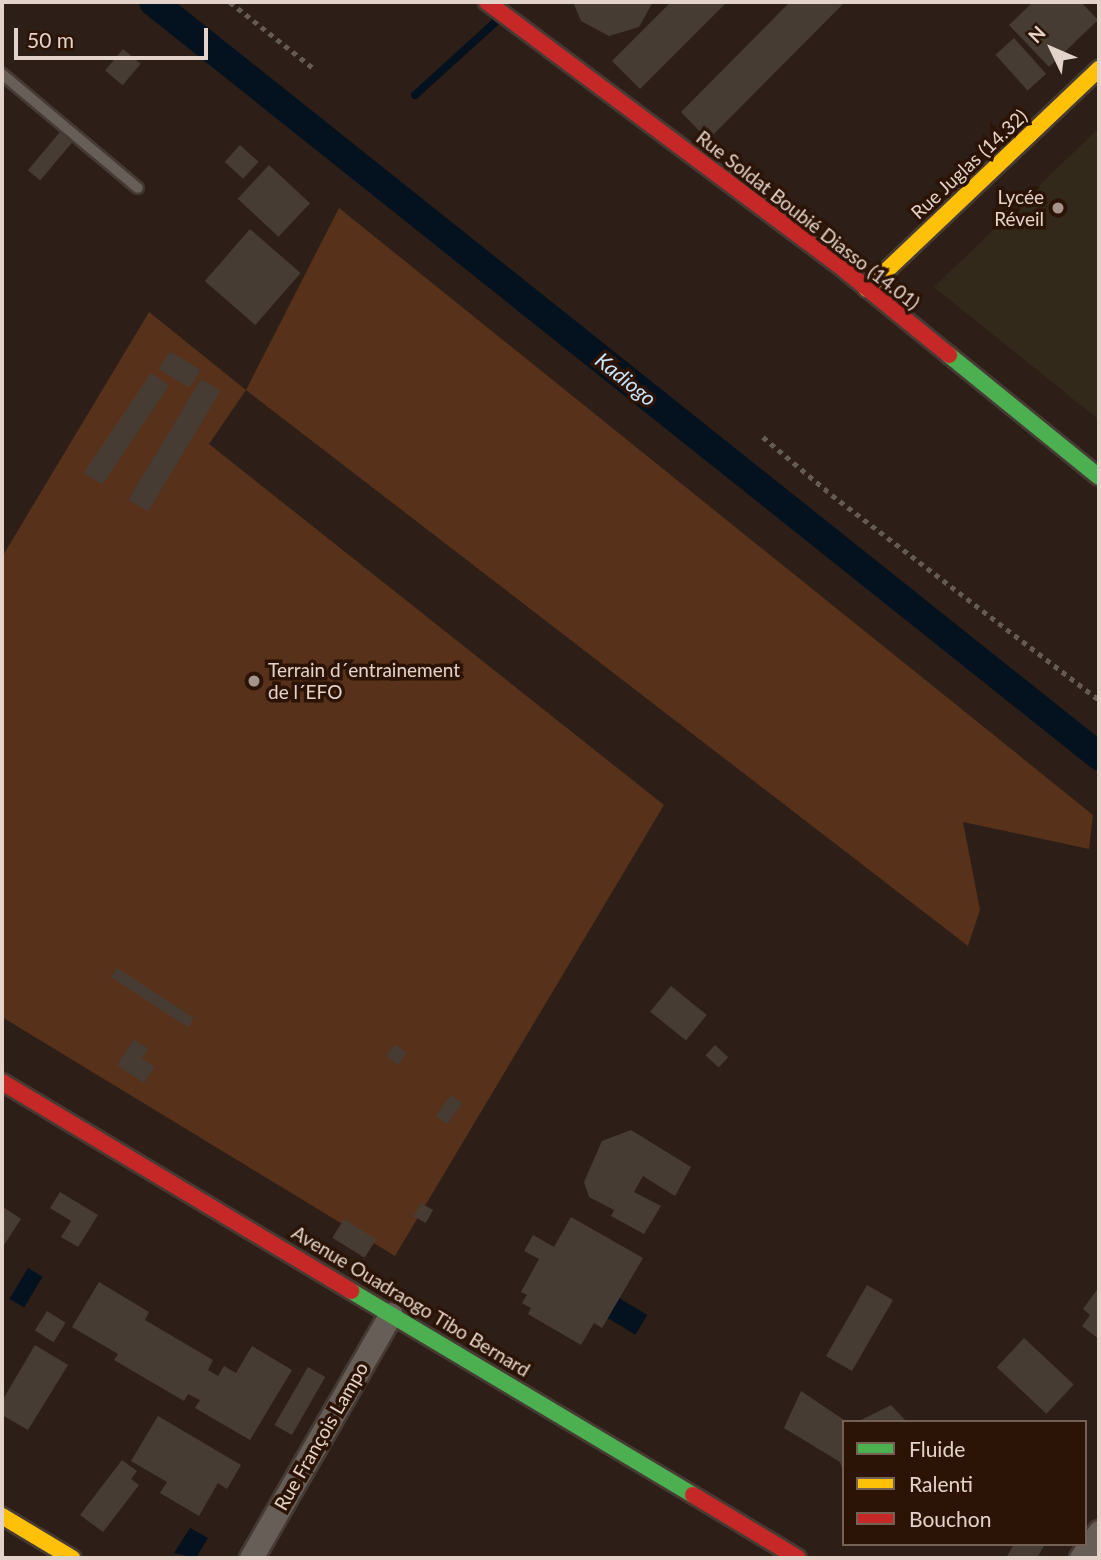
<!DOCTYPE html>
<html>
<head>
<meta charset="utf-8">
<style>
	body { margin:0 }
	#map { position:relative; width:1101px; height:1560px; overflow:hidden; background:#2d1f17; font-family:Lato,sans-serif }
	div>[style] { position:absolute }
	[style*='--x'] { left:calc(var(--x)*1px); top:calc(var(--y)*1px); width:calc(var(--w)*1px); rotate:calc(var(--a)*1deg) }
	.education>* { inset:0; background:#33291a }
	.green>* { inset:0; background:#57311a }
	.water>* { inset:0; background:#04111e; transform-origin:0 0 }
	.stream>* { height:8px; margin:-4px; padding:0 4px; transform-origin:4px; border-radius:4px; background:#04111e }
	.canal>* { height:28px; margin:-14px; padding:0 14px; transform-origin:14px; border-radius:14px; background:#04111e }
	.building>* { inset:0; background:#473c34; transform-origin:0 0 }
	.path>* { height:4.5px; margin-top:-2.25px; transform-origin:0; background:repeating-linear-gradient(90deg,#655b55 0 5px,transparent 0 10px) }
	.roads { filter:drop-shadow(2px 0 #463a34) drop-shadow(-2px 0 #463a34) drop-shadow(0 2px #463a34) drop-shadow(0 -2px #463a34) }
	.lane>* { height:10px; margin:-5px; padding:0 5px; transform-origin:5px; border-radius:5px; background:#685e58 }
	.street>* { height:23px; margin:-11.5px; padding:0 11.5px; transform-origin:11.5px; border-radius:11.5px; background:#685e58 }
	.fast>* { height:16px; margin:-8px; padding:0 8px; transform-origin:8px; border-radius:8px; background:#4caf50 }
	.slow>* { height:16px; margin:-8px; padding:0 8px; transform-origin:8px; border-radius:8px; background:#ffc107 }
	.jam>* { height:16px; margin:-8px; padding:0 8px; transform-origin:8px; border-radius:8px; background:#c62828 }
	.dots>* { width:19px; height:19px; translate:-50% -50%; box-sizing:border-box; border:4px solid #2b1405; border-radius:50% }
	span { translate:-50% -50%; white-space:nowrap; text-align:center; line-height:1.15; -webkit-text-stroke:7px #2b1405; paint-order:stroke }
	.street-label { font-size:19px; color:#e4d3ca }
	.poi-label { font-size:19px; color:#e4d3ca }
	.right { translate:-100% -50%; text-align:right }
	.left { translate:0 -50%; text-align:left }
	.water-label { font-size:21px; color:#c9e5fa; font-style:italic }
	.frame { position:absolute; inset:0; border:4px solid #e4d3ca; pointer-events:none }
	.legend { position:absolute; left:842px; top:1420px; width:245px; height:126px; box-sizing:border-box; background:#2b1405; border:2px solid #756054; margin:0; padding:9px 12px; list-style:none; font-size:21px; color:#e4d3ca }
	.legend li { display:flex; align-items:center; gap:14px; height:35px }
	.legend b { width:35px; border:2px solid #756054 }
	.north { position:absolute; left:1017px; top:14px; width:70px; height:70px; -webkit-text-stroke:5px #2b1405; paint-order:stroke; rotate:314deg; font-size:19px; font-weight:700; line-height:28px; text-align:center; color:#e4d3ca }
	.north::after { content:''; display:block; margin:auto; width:24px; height:32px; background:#e4d3ca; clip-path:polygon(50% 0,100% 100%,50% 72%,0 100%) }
	.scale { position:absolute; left:14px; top:28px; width:194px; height:32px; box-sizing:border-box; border:4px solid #e4d3ca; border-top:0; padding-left:9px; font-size:21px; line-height:24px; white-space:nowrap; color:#e4d3ca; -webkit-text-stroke:5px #2b1405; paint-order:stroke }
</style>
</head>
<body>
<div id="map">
	<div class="education">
		<div style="clip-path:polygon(1099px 128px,1099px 420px,934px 287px)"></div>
	</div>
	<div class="green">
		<div style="clip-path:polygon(339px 208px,1093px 815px,1089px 849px,963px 822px,980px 910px,968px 946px,246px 390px,209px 444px,664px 805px,395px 1256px,2px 1017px,2px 557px,149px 312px,246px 390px)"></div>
	</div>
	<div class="water">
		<div style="left:28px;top:1268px;width:17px;height:36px;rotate:31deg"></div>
		<div style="left:619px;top:1298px;width:33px;height:23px;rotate:31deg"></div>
		<div style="clip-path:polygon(190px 1528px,208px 1538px,196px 1558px,174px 1553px)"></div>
	</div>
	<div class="stream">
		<div style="--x:415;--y:95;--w:115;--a:-42.2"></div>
	</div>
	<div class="canal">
		<div style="--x:153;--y:2;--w:1210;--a:38.56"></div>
	</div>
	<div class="building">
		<div style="clip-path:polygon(573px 2px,653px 2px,639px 27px,609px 36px,581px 21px)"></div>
		<div style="clip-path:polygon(671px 2px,727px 2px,640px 89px,612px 61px)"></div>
		<div style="clip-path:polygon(790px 2px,845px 2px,708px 140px,681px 112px)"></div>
		<div style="clip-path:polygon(1033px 2px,1081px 2px,1098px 20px,1049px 67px,1009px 25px)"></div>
		<div style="left:1014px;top:38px;width:48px;height:25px;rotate:48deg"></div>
		<div style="left:123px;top:49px;width:23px;height:28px;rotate:40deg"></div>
		<div style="left:60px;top:132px;width:16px;height:50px;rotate:40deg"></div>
		<div style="left:240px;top:145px;width:25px;height:23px;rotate:42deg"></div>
		<div style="left:269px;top:165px;width:56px;height:46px;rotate:43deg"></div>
		<div style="left:250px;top:229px;width:67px;height:69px;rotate:41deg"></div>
		<div style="left:170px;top:351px;width:36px;height:21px;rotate:32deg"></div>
		<div style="left:151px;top:373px;width:22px;height:120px;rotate:34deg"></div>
		<div style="left:201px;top:379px;width:23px;height:141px;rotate:31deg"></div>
		<div style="left:117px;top:968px;width:92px;height:11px;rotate:33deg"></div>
		<div style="left:671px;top:986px;width:46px;height:33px;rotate:39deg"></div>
		<div style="clip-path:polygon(134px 1039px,148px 1049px,142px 1058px,155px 1067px,144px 1083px,117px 1065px)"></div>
		<div style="left:395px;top:1044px;width:15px;height:15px;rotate:37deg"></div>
		<div style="left:715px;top:1045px;width:18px;height:14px;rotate:43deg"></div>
		<div style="left:451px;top:1095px;width:14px;height:26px;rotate:36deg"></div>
		<div style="clip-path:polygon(631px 1130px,691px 1167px,675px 1196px,643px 1176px,634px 1192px,661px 1206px,644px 1234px,611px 1216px,614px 1210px,589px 1197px,584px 1182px,602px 1141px)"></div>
		<div style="clip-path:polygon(60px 1192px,98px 1215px,78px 1247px,61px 1237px,71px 1221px,50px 1208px)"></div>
		<div style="left:421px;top:1203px;width:14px;height:15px;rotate:30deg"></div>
		<div style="clip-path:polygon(2px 1206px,21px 1219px,2px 1248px)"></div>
		<div style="clip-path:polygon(571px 1217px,643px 1258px,602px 1328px,594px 1323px,581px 1345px,528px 1314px,531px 1308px,522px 1303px,527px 1295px,521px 1292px,539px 1259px,524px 1251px,533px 1235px,554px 1247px)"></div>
		<div style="left:344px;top:1219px;width:38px;height:22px;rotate:32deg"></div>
		<div style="clip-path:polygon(99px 1282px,149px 1312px,145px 1320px,213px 1360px,208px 1370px,218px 1376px,224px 1366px,236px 1373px,252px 1346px,292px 1370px,250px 1440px,195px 1408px,200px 1400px,188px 1394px,184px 1401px,114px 1360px,118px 1354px,72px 1327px)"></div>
		<div style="left:867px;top:1285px;width:30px;height:82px;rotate:30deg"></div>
		<div style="clip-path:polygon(1099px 1287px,1099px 1339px,1082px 1326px,1090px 1315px,1083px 1309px)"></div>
		<div style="left:47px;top:1311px;width:22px;height:23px;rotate:32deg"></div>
		<div style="left:1024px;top:1338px;width:68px;height:40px;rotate:43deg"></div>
		<div style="clip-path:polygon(35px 1345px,68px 1365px,28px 1430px,2px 1415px,2px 1401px)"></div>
		<div style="left:308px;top:1367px;width:20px;height:67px;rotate:30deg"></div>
		<div style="clip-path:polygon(801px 1391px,844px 1420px,844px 1473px,840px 1462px,784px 1428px)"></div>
		<div style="clip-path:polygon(891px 1405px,907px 1422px,857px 1422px)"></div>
		<div style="clip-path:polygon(158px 1416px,241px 1465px,227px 1489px,218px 1483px,199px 1516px,160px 1493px,167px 1482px,131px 1461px)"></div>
		<div style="clip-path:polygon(122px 1460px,137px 1471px,131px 1479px,139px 1485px,103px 1532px,80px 1515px)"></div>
		<div style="clip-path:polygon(1014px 1544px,1045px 1544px,1037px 1558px,1006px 1558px)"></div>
	</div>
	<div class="path">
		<div style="--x:230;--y:2;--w:105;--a:38.4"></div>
		<div style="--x:763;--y:437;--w:90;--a:40"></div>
		<div style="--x:832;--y:495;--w:337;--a:37.5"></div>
	</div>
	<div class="roads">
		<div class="lane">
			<div style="--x:2;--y:74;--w:177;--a:40"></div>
		</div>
		<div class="street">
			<div style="--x:251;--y:1558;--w:281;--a:-60.2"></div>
			<div style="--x:1081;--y:1558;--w:32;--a:-55"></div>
		</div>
		<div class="fast">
			<div style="--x:949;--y:355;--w:193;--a:39.1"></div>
			<div style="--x:351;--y:1291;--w:398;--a:30.8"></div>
		</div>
		<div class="slow">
			<div style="--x:867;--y:289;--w:320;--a:-43.5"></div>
			<div style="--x:2;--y:1516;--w:82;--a:31"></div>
		</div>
		<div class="jam">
			<div style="--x:487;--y:2;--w:449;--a:36.8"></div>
			<div style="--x:846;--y:271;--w:133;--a:39.2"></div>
			<div style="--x:2;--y:1082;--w:407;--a:30.9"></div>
			<div style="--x:693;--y:1495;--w:122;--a:31"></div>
		</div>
	</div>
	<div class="dots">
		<div style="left:1058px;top:208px;background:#a4948b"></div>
		<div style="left:254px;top:681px;background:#a4948b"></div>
	</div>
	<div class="street-label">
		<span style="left:969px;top:164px;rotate:-43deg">Rue Juglas (14.32)</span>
		<span style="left:808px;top:220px;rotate:38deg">Rue Soldat Boubié Diasso (14.01)</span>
		<span style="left:411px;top:1301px;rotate:31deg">Avenue Ouadraogo Tibo Bernard</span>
		<span style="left:321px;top:1436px;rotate:-60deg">Rue François Lampo</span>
	</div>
	<div class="poi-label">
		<span class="right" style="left:1044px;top:208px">Lycée<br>Réveil</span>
		<span class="left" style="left:268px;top:681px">Terrain d´entrainement<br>de l´EFO</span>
	</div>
	<div class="water-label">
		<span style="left:626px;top:379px;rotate:39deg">Kadiogo</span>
	</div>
	<div class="frame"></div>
	<ul class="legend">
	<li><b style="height:9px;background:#4caf50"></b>Fluide</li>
	<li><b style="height:9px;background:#ffc107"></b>Ralenti</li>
	<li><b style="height:9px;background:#c62828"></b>Bouchon</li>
	</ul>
	<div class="north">N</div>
	<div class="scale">50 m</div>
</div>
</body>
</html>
